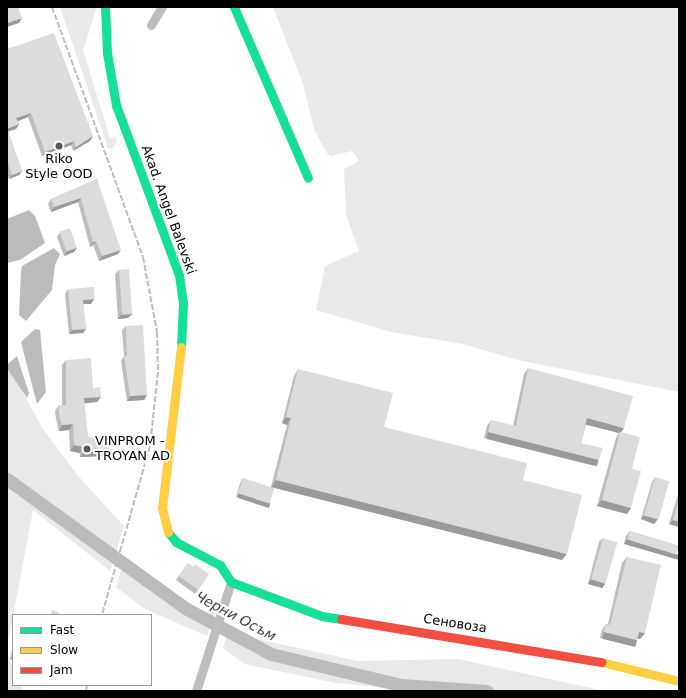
<!DOCTYPE html>
<html>
<head>
<meta charset="utf-8">
<style>
	body { margin:0 }
	#map { position:relative; width:686px; height:698px; overflow:hidden; background:#fff; font-family:"DejaVu Sans",sans-serif }
	div>[style] { position:absolute }
	[style*='--x'] { left:calc(var(--x)*1px); top:calc(var(--y)*1px); width:calc(var(--w)*1px); rotate:calc(var(--a)*1deg) }
	.green>* { inset:0; background:#e9e9e9 }
	.water>* { inset:0; background:#bbb }
	.river>* { height:13px; margin:-6.5px; padding:0 6.5px; transform-origin:6.5px; border-radius:6.5px; background:#bbb }
	.street>* { height:9px; margin:-4.5px; padding:0 4.5px; transform-origin:4.5px; border-radius:4.5px; background:#bdbdbd }
	.fast>* { height:9px; margin:-4.5px; padding:0 4.5px; transform-origin:4.5px; border-radius:4.5px; background:#16e098 }
	.slow>* { height:9px; margin:-4.5px; padding:0 4.5px; transform-origin:4.5px; border-radius:4.5px; background:#ffcf43 }
	.jam>* { height:9px; margin:-4.5px; padding:0 4.5px; transform-origin:4.5px; border-radius:4.5px; background:#f24e42 }
	.rail>* { height:2px; margin-top:-1px; transform-origin:0; background:repeating-linear-gradient(90deg,#bdbdbd 0 6px,transparent 0 8px) }
	.wall>* { inset:0; background:#bdbdbd }
	.shaded-wall>* { inset:0; background:#9a9a9a; transform-origin:0 0 }
	.building>* { inset:0; background:#dcdcdc; transform-origin:0 0 }
	.dots>* { width:11px; height:11px; translate:-50% -50%; box-sizing:border-box; border:2px solid #fff; border-radius:50% }
	span { translate:-50% -50%; white-space:nowrap; text-align:center; line-height:1.15; -webkit-text-stroke:4px #fff; paint-order:stroke }
	.poi-label { font-size:13px; color:#000 }
	.left { translate:0 -50%; text-align:left }
	.street-label { font-size:13px; color:#000 }
	.water-label { font-size:14px; color:#3f3f3f; font-style:italic }
	.frame { position:absolute; inset:0; border:8px solid #000; pointer-events:none }
	.legend { position:absolute; left:12px; top:614px; width:140px; height:72px; box-sizing:border-box; background:#fff; border:1px solid #999; margin:0; padding:5px 7px; list-style:none; font-size:12px; color:#000 }
	.legend li { display:flex; align-items:center; gap:8px; height:20px }
	.legend b { width:20px; border:1px solid #999 }
</style>
</head>
<body>
<div id="map">
	<div class="green">
		<div style="clip-path:polygon(60px 7px,97px 7px,83px 50px,110px 138px,116px 136px,117px 142px,112px 149px,108px 148px)"></div>
		<div style="clip-path:polygon(273px 7px,679px 7px,679px 392px,518px 360px,463px 344px,391px 332px,316px 310px,325px 266px,359px 251px,346px 215px,344px 169px,359px 161px,352px 151px,331px 156px,327px 153px,314px 129px,303px 84px)"></div>
		<div style="clip-path:polygon(7px 364px,43px 429px,79px 477px,124px 526px,110px 571px,33px 510px,7px 648px)"></div>
		<div style="clip-path:polygon(122px 567px,153px 592px,200px 612px,216px 612px,207px 636px,145px 609px,116px 587px)"></div>
		<div style="clip-path:polygon(229px 627px,257px 639px,358px 661px,458px 659px,605px 691px,418px 691px,336px 683px,245px 664px,223px 648px)"></div>
		<div style="clip-path:polygon(7px 654px,13px 667px,13px 685px,21px 685px,24px 691px,7px 691px)"></div>
	</div>
	<div class="water">
		<div style="clip-path:polygon(29px 210px,35px 216px,45px 243px,20px 260px,7px 263px,7px 219px)"></div>
		<div style="clip-path:polygon(54px 248px,60px 254px,55px 265px,52px 290px,26px 321px,19px 315px,21px 271px,22px 266px)"></div>
		<div style="clip-path:polygon(35px 329px,40px 330px,46px 392px,37px 404px,21px 342px)"></div>
		<div style="clip-path:polygon(17px 356px,29px 393px,27px 398px,8px 370px,8px 364px)"></div>
	</div>
	<div class="river">
		<div style="--x:7;--y:479;--w:220;--a:35.9"></div>
		<div style="--x:185;--y:608;--w:98;--a:28.1"></div>
		<div style="--x:271;--y:654;--w:134;--a:13.4"></div>
		<div style="--x:401;--y:685;--w:86;--a:4"></div>
	</div>
	<div class="street">
		<div style="--x:151;--y:25;--w:21;--a:-59"></div>
		<div style="--x:196;--y:691;--w:114;--a:-72.2"></div>
	</div>
	<div class="fast">
		<div style="--x:105;--y:7;--w:46;--a:87.5"></div>
		<div style="--x:107;--y:53;--w:53;--a:80.2"></div>
		<div style="--x:116;--y:105;--w:181;--a:69.7"></div>
		<div style="--x:179;--y:275;--w:28;--a:82"></div>
		<div style="--x:183;--y:303;--w:44;--a:92.6"></div>
		<div style="--x:234;--y:7;--w:186;--a:66.6"></div>
		<div style="--x:168;--y:532;--w:13;--a:51"></div>
		<div style="--x:176;--y:542;--w:50;--a:27.6"></div>
		<div style="--x:220;--y:565;--w:20;--a:57"></div>
		<div style="--x:231;--y:582;--w:97;--a:20.5"></div>
		<div style="--x:322;--y:616;--w:19;--a:9"></div>
	</div>
	<div class="slow">
		<div style="--x:168;--y:532;--w:25;--a:-104"></div>
		<div style="--x:162;--y:508;--w:162;--a:-83.3"></div>
		<div style="--x:601;--y:662;--w:80;--a:13.7"></div>
	</div>
	<div class="jam">
		<div style="--x:341;--y:619;--w:264;--a:9.4"></div>
	</div>
	<div class="rail">
		<div style="--x:52;--y:7;--w:266;--a:70"></div>
		<div style="--x:143;--y:257;--w:76;--a:79.4"></div>
		<div style="--x:157;--y:332;--w:40;--a:88.6"></div>
		<div style="--x:158;--y:372;--w:74;--a:96.2"></div>
		<div style="--x:150;--y:446;--w:176;--a:105.9"></div>
		<div style="--x:86;--y:691;--w:6;--a:-81"></div>
	</div>
	<div class="wall">
		<div style="clip-path:polygon(7px 49px,93px 136px,90px 141px,73px 151px,71px 145px,42px 156px,28px 117px,18px 121px,19px 124px,16px 129px,8px 131px,22px 171px,19px 175px,9px 179px,7px 173px)"></div>
		<div style="clip-path:polygon(97px 179px,118px 254px,99px 261px,93px 245px,90px 247px,78px 202px,51px 212px,48px 204px,51px 199px)"></div>
		<div style="clip-path:polygon(60px 232px,77px 248px,74px 252px,64px 256px,57px 237px)"></div>
		<div style="clip-path:polygon(119px 270px,132px 314px,128px 318px,118px 319px,115px 274px)"></div>
		<div style="clip-path:polygon(68px 289px,94px 299px,91px 304px,83px 304px,86px 329px,83px 333px,69px 334px,65px 294px)"></div>
		<div style="clip-path:polygon(126px 326px,147px 395px,144px 400px,127px 401px,121px 361px,124px 356px,122px 330px)"></div>
		<div style="clip-path:polygon(66px 360px,93px 388px,101px 397px,97px 402px,84px 403px,88px 437px,109px 450px,105px 456px,80px 457px,80px 453px,70px 451px,69px 430px,59px 431px,56px 419px,55px 411px,59px 405px,62px 405px,62px 365px)"></div>
		<div style="clip-path:polygon(528px 368px,621px 432px,632px 469px,631px 508px,627px 514px,597px 506px,616px 438px,619px 433px,586px 424px,581px 443px,595px 466px,484px 438px,487px 426px,491px 420px,513px 426px,524px 374px)"></div>
		<div style="clip-path:polygon(298px 369px,384px 427px,523px 480px,562px 560px,271px 487px,287px 425px,282px 423px,294px 376px)"></div>
		<div style="clip-path:polygon(655px 477px,654px 524px,641px 519px,652px 482px)"></div>
		<div style="clip-path:polygon(243px 478px,270px 503px,267px 507px,236px 497px,240px 483px)"></div>
		<div style="clip-path:polygon(679px 492px,679px 527px,669px 524px)"></div>
		<div style="clip-path:polygon(630px 531px,679px 546px,624px 544px,626px 536px)"></div>
		<div style="clip-path:polygon(603px 538px,605px 584px,602px 588px,588px 584px,599px 542px)"></div>
		<div style="clip-path:polygon(627px 557px,645px 633px,640px 639px,638px 638px,633px 646px,600px 638px,602px 630px,606px 624px,608px 624px,622px 563px)"></div>
		<div style="clip-path:polygon(188px 563px,193px 567px,209px 574px,195px 594px,176px 580px)"></div>
		<div style="clip-path:polygon(13px 645px,13px 660px,10px 659px)"></div>
	</div>
	<div class="shaded-wall">
		<div style="clip-path:polygon(22px 18px,19px 23px,7px 27px,7px 23px)"></div>
		<div style="clip-path:polygon(31px 113px,28px 117px,13px 123px,16px 118px)"></div>
		<div style="clip-path:polygon(19px 124px,16px 129px,7px 132px,7px 129px)"></div>
		<div style="clip-path:polygon(93px 136px,90px 141px,73px 151px,76px 147px)"></div>
		<div style="clip-path:polygon(74px 141px,71px 145px,42px 156px,45px 152px)"></div>
		<div style="clip-path:polygon(22px 171px,19px 175px,9px 179px,12px 175px)"></div>
		<div style="clip-path:polygon(81px 198px,78px 202px,51px 212px,54px 207px)"></div>
		<div style="clip-path:polygon(96px 241px,93px 245px,90px 247px,93px 242px)"></div>
		<div style="clip-path:polygon(77px 248px,74px 252px,64px 256px,67px 251px)"></div>
		<div style="clip-path:polygon(121px 250px,118px 254px,99px 261px,102px 256px)"></div>
		<div style="clip-path:polygon(94px 299px,91px 304px,80px 304px,83px 300px)"></div>
		<div style="clip-path:polygon(132px 314px,128px 318px,118px 319px,121px 315px)"></div>
		<div style="clip-path:polygon(86px 329px,83px 333px,69px 334px,72px 330px)"></div>
		<div style="clip-path:polygon(147px 395px,144px 400px,127px 401px,130px 396px)"></div>
		<div style="clip-path:polygon(101px 397px,97px 402px,80px 404px,84px 398px)"></div>
		<div style="clip-path:polygon(286px 417px,291px 418px,287px 425px,282px 423px)"></div>
		<div style="clip-path:polygon(587px 418px,624px 428px,620px 434px,620px 432px,619px 433px,583px 424px)"></div>
		<div style="clip-path:polygon(73px 424px,69px 430px,59px 431px,62px 425px)"></div>
		<div style="left:488px;top:432px;width:114px;height:7px;rotate:14deg"></div>
		<div style="clip-path:polygon(74px 445px,84px 447px,80px 453px,70px 451px)"></div>
		<div style="clip-path:polygon(109px 450px,105px 456px,80px 457px,84px 452px)"></div>
		<div style="clip-path:polygon(276px 480px,567px 554px,562px 560px,271px 487px)"></div>
		<div style="left:239px;top:493px;width:33px;height:5px;rotate:18deg"></div>
		<div style="clip-path:polygon(602px 500px,631px 508px,627px 514px,597px 506px)"></div>
		<div style="clip-path:polygon(644px 515px,658px 519px,654px 524px,641px 519px)"></div>
		<div style="clip-path:polygon(673px 520px,679px 522px,679px 527px,669px 524px)"></div>
		<div style="clip-path:polygon(627px 539px,679px 555px,679px 560px,624px 544px)"></div>
		<div style="clip-path:polygon(591px 579px,605px 584px,602px 588px,588px 584px)"></div>
		<div style="left:604px;top:632px;width:34px;height:7px;rotate:14deg"></div>
		<div style="clip-path:polygon(639px 632px,645px 633px,640px 639px,635px 638px)"></div>
		<div style="clip-path:polygon(13px 656px,13px 660px,10px 659px)"></div>
	</div>
	<div class="building">
		<div style="clip-path:polygon(7px 7px,18px 7px,22px 18px,7px 23px)"></div>
		<div style="clip-path:polygon(54px 33px,93px 136px,76px 147px,74px 141px,45px 152px,31px 113px,16px 118px,19px 124px,7px 129px,7px 49px)"></div>
		<div style="clip-path:polygon(7px 129px,22px 171px,12px 175px,7px 160px)"></div>
		<div style="clip-path:polygon(97px 179px,121px 250px,102px 256px,96px 241px,93px 242px,81px 198px,54px 207px,51px 199px)"></div>
		<div style="left:70px;top:228px;width:21px;height:11px;rotate:71deg"></div>
		<div style="left:129px;top:269px;width:45px;height:10px;rotate:86deg"></div>
		<div style="clip-path:polygon(94px 287px,94px 299px,83px 300px,86px 329px,72px 330px,68px 289px)"></div>
		<div style="clip-path:polygon(143px 325px,147px 395px,130px 396px,124px 356px,127px 356px,126px 326px)"></div>
		<div style="clip-path:polygon(91px 358px,93px 388px,100px 387px,101px 397px,84px 398px,88px 437px,108px 436px,109px 450px,84px 452px,84px 447px,74px 445px,73px 424px,62px 425px,59px 414px,59px 405px,66px 405px,66px 360px)"></div>
		<div style="clip-path:polygon(528px 368px,633px 396px,624px 428px,587px 418px,581px 443px,603px 448px,599px 460px,488px 432px,491px 420px,516px 426px)"></div>
		<div style="clip-path:polygon(298px 369px,393px 393px,384px 427px,527px 463px,523px 480px,582px 495px,567px 554px,276px 480px,291px 418px,286px 417px)"></div>
		<div style="clip-path:polygon(620px 432px,640px 437px,632px 469px,641px 471px,631px 508px,602px 500px)"></div>
		<div style="left:655px;top:477px;width:15px;height:40px;rotate:16deg"></div>
		<div style="left:243px;top:478px;width:33px;height:16px;rotate:18deg"></div>
		<div style="clip-path:polygon(679px 498px,679px 522px,673px 520px)"></div>
		<div style="left:630px;top:531px;width:51px;height:9px;rotate:17deg"></div>
		<div style="left:603px;top:538px;width:15px;height:43px;rotate:16deg"></div>
		<div style="clip-path:polygon(627px 557px,661px 565px,645px 633px,639px 632px,637px 640px,604px 632px,606px 624px,610px 625px)"></div>
		<div style="clip-path:polygon(188px 563px,193px 567px,195px 564px,209px 574px,198px 590px,179px 576px)"></div>
		<div style="clip-path:polygon(52px 610px,59px 612px,59px 615px,51px 615px)"></div>
	</div>
	<div class="dots">
		<div style="left:59px;top:146px;background:#595959"></div>
		<div style="left:87px;top:449px;background:#595959"></div>
	</div>
	<div class="poi-label">
		<span style="left:59px;top:167px">Riko<br>Style OOD</span>
		<span class="left" style="left:95px;top:449px">VINPROM -<br>TROYAN AD</span>
	</div>
	<div class="street-label">
		<span style="left:168px;top:210px;rotate:70deg">Akad. Angel Balevski</span>
		<span style="left:455px;top:624px;rotate:9deg">Сеновоза</span>
	</div>
	<div class="water-label">
		<span style="left:236px;top:616px;rotate:28deg">Черни Осъм</span>
	</div>
	<div class="frame"></div>
	<ul class="legend">
	<li><b style="height:5px;background:#16e098"></b>Fast</li>
	<li><b style="height:5px;background:#ffcf43"></b>Slow</li>
	<li><b style="height:5px;background:#f24e42"></b>Jam</li>
	</ul>
</div>
</body>
</html>
